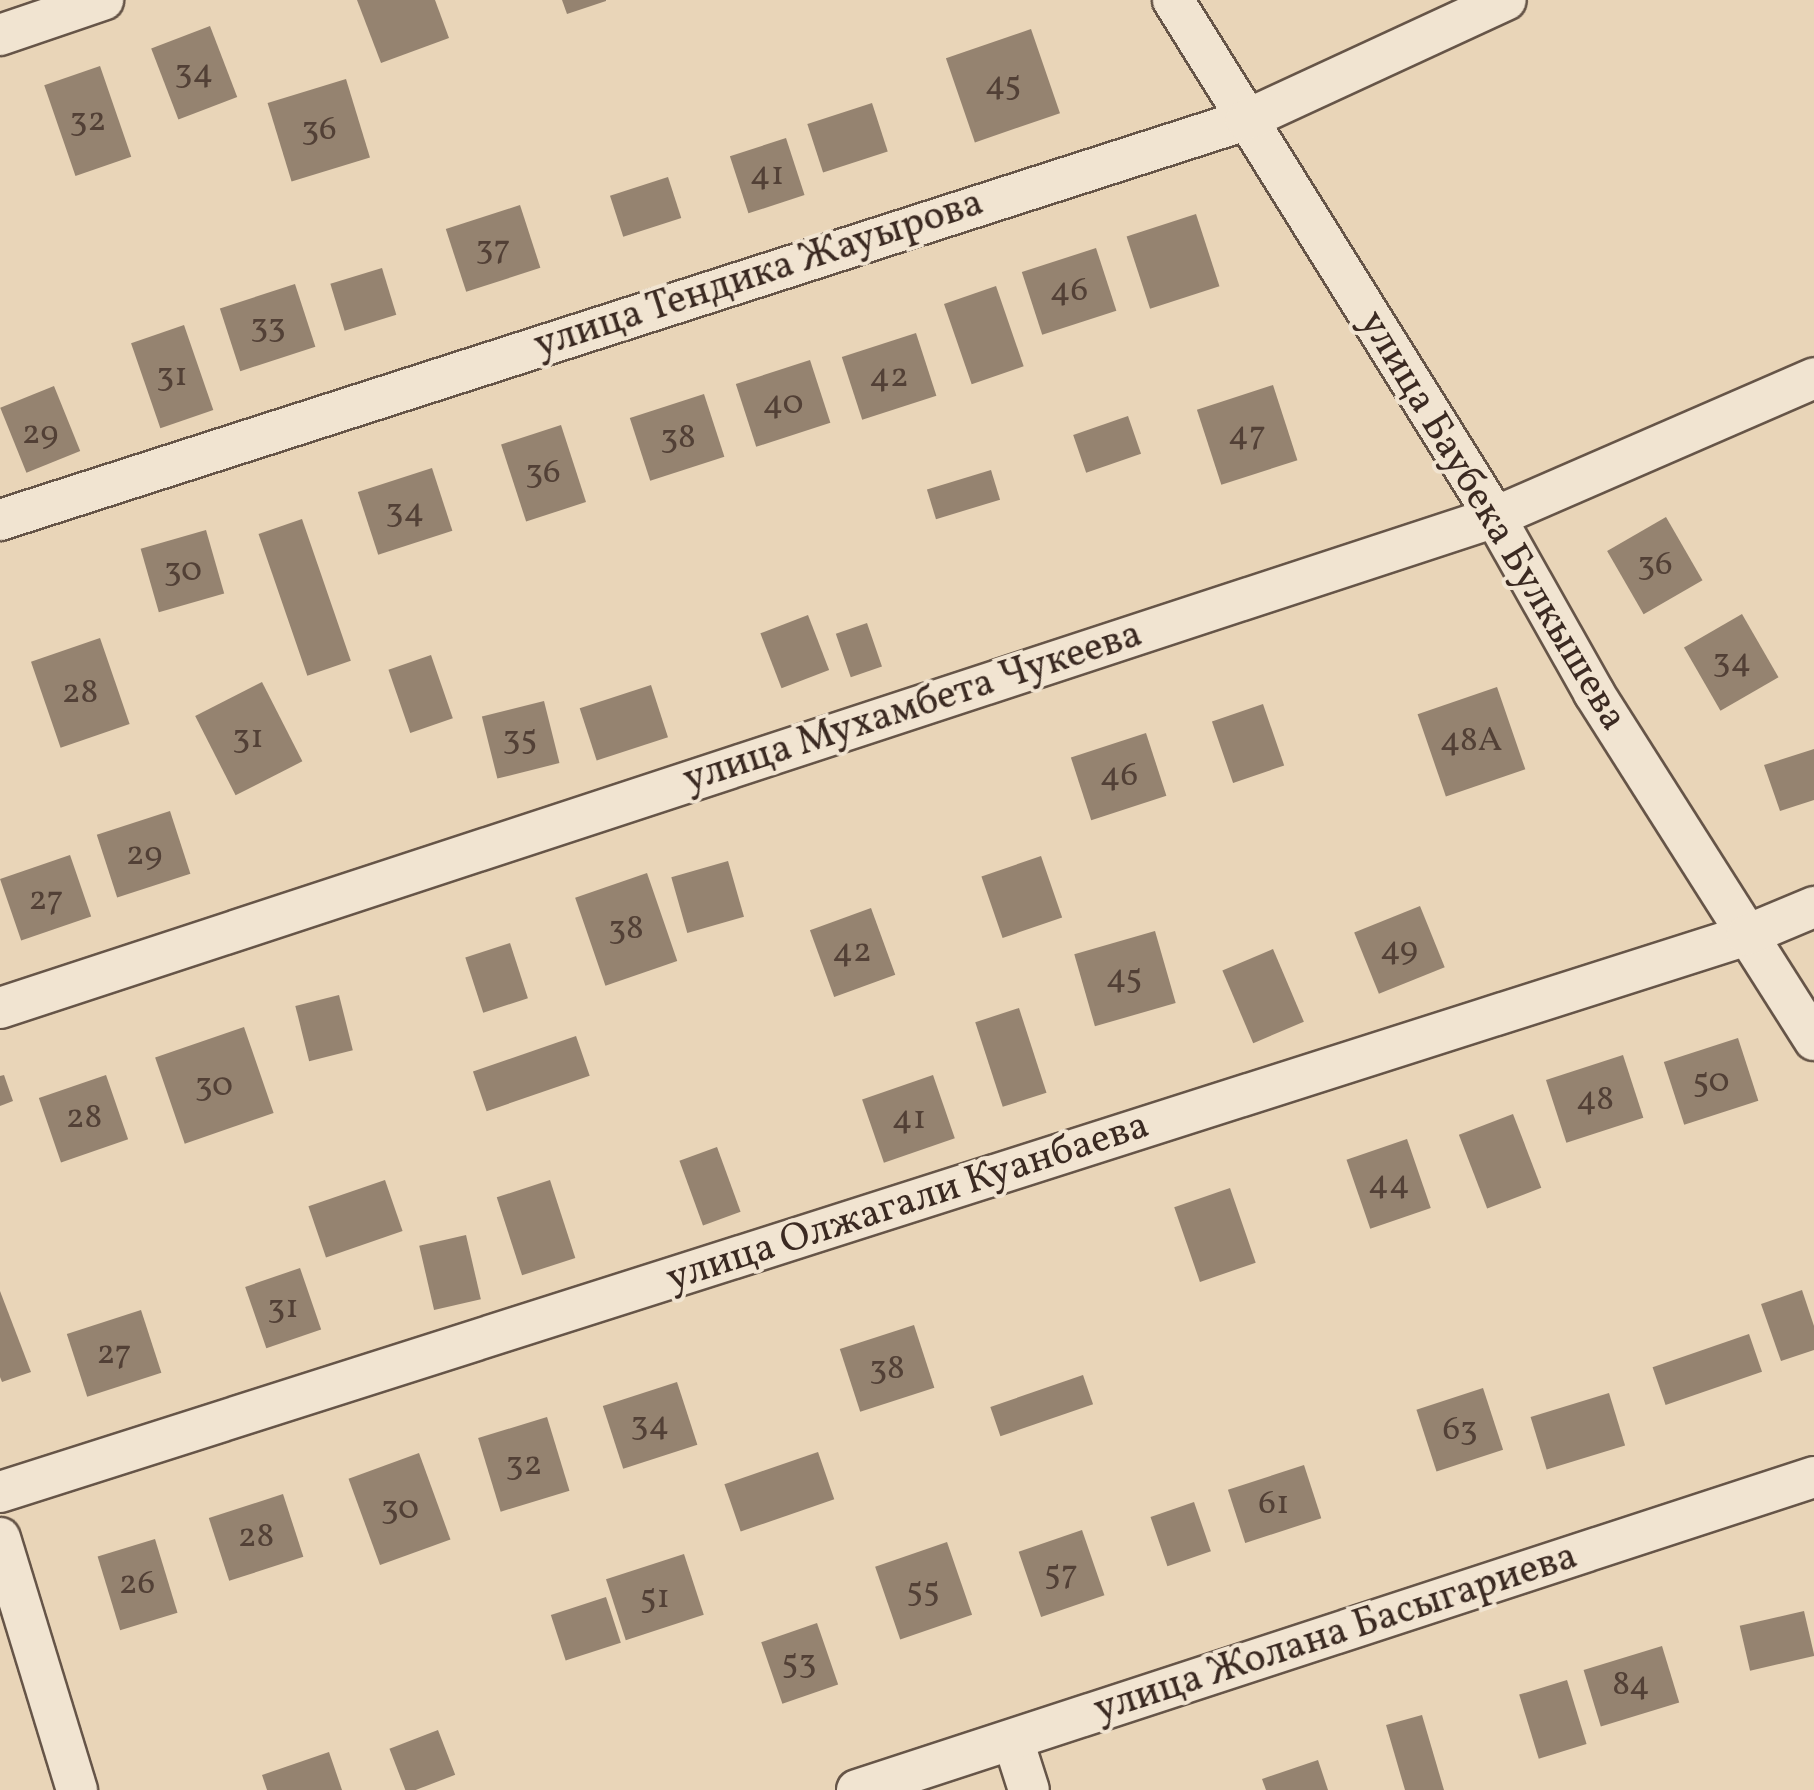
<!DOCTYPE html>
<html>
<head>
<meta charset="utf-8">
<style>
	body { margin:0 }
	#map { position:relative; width:1814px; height:1790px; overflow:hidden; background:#e9d5b8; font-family:Vollkorn,serif }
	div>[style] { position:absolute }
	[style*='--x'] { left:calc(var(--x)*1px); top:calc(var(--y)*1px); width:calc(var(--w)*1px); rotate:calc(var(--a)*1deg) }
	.building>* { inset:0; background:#958370; transform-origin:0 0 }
	.roads { filter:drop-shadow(2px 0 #665548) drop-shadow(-2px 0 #665548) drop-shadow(0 2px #665548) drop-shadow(0 -2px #665548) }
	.street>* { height:40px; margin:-20px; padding:0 20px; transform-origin:20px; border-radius:20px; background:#f1e4d1 }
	span { translate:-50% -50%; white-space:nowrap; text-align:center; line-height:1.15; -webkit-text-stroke:8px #f1e4d1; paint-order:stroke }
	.number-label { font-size:35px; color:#524036 }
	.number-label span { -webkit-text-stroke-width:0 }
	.street-label { font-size:40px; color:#3b2a22 }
</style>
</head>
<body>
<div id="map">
	<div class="building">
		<div style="clip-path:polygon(357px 0,435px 0,449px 38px,381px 63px)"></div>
		<div style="clip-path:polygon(562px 0,606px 0,606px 1px,567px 14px)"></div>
		<div style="left:210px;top:26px;width:76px;height:63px;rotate:69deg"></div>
		<div style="left:1031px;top:29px;width:89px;height:90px;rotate:71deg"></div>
		<div style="left:100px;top:66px;width:96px;height:59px;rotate:71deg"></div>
		<div style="left:346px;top:79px;width:82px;height:82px;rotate:73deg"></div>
		<div style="left:872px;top:103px;width:51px;height:68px;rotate:72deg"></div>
		<div style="left:786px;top:138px;width:60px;height:59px;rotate:72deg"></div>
		<div style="left:668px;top:177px;width:43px;height:61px;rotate:72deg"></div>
		<div style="left:520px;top:205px;width:66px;height:78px;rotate:72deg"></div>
		<div style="left:1196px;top:214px;width:76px;height:73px;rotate:72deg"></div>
		<div style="left:1096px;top:248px;width:66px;height:78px;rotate:72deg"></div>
		<div style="left:382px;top:268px;width:49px;height:54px;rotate:73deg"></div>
		<div style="left:295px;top:284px;width:66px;height:79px;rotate:72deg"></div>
		<div style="left:996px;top:286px;width:85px;height:55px;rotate:71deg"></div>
		<div style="left:184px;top:325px;width:90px;height:56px;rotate:71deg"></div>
		<div style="left:916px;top:333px;width:66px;height:78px;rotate:72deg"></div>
		<div style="left:810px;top:360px;width:66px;height:78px;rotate:72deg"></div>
		<div style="left:1273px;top:385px;width:79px;height:80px;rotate:72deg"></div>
		<div style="left:54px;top:386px;width:70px;height:58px;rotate:68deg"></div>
		<div style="left:704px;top:394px;width:66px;height:78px;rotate:72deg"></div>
		<div style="left:1128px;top:416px;width:40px;height:58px;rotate:71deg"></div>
		<div style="left:561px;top:425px;width:81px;height:63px;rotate:72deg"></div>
		<div style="left:432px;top:468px;width:66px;height:78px;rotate:72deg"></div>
		<div style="left:991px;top:470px;width:31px;height:67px;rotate:73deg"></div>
		<div style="left:1666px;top:517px;width:73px;height:68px;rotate:60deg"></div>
		<div style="left:302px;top:519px;width:150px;height:46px;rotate:71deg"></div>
		<div style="left:206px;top:530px;width:66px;height:68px;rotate:74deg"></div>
		<div style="left:1742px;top:614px;width:73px;height:67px;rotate:60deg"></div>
		<div style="left:808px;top:615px;width:59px;height:51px;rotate:69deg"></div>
		<div style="left:867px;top:623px;width:46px;height:33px;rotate:71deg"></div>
		<div style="left:100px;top:638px;width:91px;height:73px;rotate:71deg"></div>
		<div style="left:431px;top:655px;width:67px;height:45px;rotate:71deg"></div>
		<div style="left:262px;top:682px;width:89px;height:75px;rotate:63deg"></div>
		<div style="left:651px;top:685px;width:55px;height:75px;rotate:72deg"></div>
		<div style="left:1497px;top:687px;width:87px;height:84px;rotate:71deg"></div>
		<div style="left:544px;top:701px;width:64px;height:64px;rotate:76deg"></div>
		<div style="left:1263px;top:704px;width:65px;height:54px;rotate:71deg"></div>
		<div style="left:1146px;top:733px;width:66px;height:79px;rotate:72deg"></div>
		<div style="clip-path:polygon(1814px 749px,1814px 800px,1780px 811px,1764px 765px)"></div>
		<div style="left:170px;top:811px;width:66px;height:77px;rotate:72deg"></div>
		<div style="left:70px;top:855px;width:65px;height:74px;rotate:71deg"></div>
		<div style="left:1041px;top:856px;width:65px;height:63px;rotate:71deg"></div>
		<div style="left:728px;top:861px;width:58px;height:59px;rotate:74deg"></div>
		<div style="left:647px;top:873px;width:93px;height:76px;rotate:71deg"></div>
		<div style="left:1420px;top:906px;width:66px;height:71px;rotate:68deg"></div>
		<div style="left:871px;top:908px;width:71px;height:65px;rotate:70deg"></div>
		<div style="left:1155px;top:931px;width:75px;height:84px;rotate:74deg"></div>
		<div style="left:510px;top:943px;width:58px;height:47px;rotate:72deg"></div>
		<div style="left:1273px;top:949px;width:79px;height:55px;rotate:67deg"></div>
		<div style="left:339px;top:995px;width:57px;height:45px;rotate:76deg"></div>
		<div style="left:1019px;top:1008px;width:89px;height:46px;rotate:72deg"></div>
		<div style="left:244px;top:1027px;width:91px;height:94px;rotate:71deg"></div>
		<div style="left:576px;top:1036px;width:42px;height:109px;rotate:71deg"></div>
		<div style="left:1738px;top:1038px;width:66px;height:78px;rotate:72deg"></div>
		<div style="left:1623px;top:1055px;width:66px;height:81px;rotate:72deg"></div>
		<div style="clip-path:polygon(4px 1075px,13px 1101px,0 1106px,0 1076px)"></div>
		<div style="left:106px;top:1075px;width:68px;height:71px;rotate:71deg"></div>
		<div style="left:933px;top:1075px;width:67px;height:75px;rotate:71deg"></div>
		<div style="left:1513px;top:1114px;width:79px;height:58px;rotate:69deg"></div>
		<div style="left:1407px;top:1139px;width:73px;height:64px;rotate:71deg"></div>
		<div style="left:717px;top:1147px;width:69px;height:40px;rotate:70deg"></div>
		<div style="left:385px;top:1180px;width:54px;height:81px;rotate:71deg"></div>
		<div style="left:550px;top:1180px;width:82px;height:56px;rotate:72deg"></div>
		<div style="left:1230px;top:1188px;width:79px;height:59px;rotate:71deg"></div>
		<div style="left:466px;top:1235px;width:66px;height:48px;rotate:77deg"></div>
		<div style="left:300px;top:1268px;width:65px;height:58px;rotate:71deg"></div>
		<div style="clip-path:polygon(1802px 1290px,1814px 1326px,1814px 1350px,1781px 1361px,1761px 1304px)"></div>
		<div style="clip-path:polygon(0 1291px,31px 1372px,2px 1382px,0 1377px)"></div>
		<div style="left:141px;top:1310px;width:66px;height:78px;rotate:72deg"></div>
		<div style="left:914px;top:1325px;width:66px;height:78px;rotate:72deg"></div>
		<div style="left:1749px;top:1334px;width:40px;height:102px;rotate:71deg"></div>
		<div style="left:1083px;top:1375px;width:31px;height:98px;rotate:71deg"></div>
		<div style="left:677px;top:1382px;width:66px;height:78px;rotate:72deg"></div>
		<div style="left:1483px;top:1388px;width:65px;height:70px;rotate:72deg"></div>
		<div style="left:1609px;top:1393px;width:55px;height:82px;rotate:73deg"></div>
		<div style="left:547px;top:1417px;width:77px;height:72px;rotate:73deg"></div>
		<div style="left:818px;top:1452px;width:50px;height:99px;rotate:71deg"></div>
		<div style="left:419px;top:1453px;width:92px;height:75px;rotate:70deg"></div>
		<div style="left:1304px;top:1465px;width:56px;height:80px;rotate:72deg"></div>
		<div style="left:283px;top:1494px;width:66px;height:78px;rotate:72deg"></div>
		<div style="left:1194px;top:1502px;width:52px;height:46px;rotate:71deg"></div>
		<div style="left:1082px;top:1530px;width:69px;height:67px;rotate:71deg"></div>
		<div style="left:155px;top:1539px;width:77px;height:60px;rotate:73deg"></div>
		<div style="left:947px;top:1542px;width:77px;height:76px;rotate:71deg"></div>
		<div style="left:684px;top:1554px;width:64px;height:82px;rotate:72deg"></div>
		<div style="left:606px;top:1597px;width:48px;height:58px;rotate:72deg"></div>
		<div style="left:1804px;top:1611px;width:46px;height:66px;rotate:77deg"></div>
		<div style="left:817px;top:1623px;width:65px;height:59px;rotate:71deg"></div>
		<div style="left:1662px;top:1646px;width:59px;height:82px;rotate:73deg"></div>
		<div style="left:1567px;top:1680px;width:67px;height:50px;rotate:73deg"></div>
		<div style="clip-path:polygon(1422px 1715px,1444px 1790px,1405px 1790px,1386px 1725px)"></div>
		<div style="left:438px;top:1730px;width:48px;height:52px;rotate:69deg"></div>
		<div style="clip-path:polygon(329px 1752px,342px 1790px,267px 1790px,262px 1775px)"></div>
		<div style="clip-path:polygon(1318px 1760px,1328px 1790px,1266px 1790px,1262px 1779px)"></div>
	</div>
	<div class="roads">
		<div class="street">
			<div style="--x:1173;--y:0;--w:609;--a:58.08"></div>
			<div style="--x:1495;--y:517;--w:202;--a:60.6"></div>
			<div style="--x:1594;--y:693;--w:411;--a:57.6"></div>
			<div style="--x:0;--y:35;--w:109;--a:-18.8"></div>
			<div style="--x:0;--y:520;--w:1309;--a:-17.8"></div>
			<div style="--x:1246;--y:120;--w:286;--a:-24.8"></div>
			<div style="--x:0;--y:1008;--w:1574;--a:-18.18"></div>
			<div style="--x:1495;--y:517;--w:348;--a:-23.5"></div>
			<div style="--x:0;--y:1492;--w:1834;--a:-17.68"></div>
			<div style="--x:1747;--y:935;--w:73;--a:-22.7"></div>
			<div style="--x:0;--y:1538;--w:264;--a:73"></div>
			<div style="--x:1013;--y:1740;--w:52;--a:72.3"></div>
			<div style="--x:857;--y:1790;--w:1007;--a:-18.11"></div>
		</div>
	</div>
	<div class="number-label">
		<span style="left:194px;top:73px">34</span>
		<span style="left:1003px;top:85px">45</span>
		<span style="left:88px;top:121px">32</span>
		<span style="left:319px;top:130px">36</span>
		<span style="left:767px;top:175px">41</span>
		<span style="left:493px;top:249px">37</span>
		<span style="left:1069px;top:291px">46</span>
		<span style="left:268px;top:327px">33</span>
		<span style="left:172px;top:376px">31</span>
		<span style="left:889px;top:377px">42</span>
		<span style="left:783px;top:404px">40</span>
		<span style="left:40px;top:434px">29</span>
		<span style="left:1247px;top:435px">47</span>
		<span style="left:678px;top:438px">38</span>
		<span style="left:543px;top:473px">36</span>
		<span style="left:405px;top:512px">34</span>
		<span style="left:1655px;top:565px">36</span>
		<span style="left:183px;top:571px">30</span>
		<span style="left:1732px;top:662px">34</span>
		<span style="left:80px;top:693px">28</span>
		<span style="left:248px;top:738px">31</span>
		<span style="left:520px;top:739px">35</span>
		<span style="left:1471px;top:741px">48А</span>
		<span style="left:1119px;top:776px">46</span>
		<span style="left:144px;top:855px">29</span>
		<span style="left:46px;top:900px">27</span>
		<span style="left:626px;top:929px">38</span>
		<span style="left:1399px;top:950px">49</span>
		<span style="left:852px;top:952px">42</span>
		<span style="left:1124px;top:978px">45</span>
		<span style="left:1711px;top:1082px">50</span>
		<span style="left:214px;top:1086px">30</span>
		<span style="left:1595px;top:1100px">48</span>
		<span style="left:84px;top:1118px">28</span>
		<span style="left:909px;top:1119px">41</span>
		<span style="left:1389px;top:1184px">44</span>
		<span style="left:283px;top:1308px">31</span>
		<span style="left:114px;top:1354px">27</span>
		<span style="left:887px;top:1369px">38</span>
		<span style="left:650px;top:1425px">34</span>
		<span style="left:1460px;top:1430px">63</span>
		<span style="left:524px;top:1465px">32</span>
		<span style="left:1274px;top:1504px">61</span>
		<span style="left:400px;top:1509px">30</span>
		<span style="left:256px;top:1537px">28</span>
		<span style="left:1061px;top:1574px">57</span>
		<span style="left:137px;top:1584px">26</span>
		<span style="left:923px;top:1591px">55</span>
		<span style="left:655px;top:1598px">51</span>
		<span style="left:799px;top:1663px">53</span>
		<span style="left:1631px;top:1685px">84</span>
	</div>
	<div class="street-label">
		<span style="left:759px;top:275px;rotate:-18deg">улица Тендика Жауырова</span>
		<span style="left:1492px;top:521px;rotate:59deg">улица Баубека Булкышева</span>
		<span style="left:913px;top:708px;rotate:-18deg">улица Мухамбета Чукеева</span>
		<span style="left:908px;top:1203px;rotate:-18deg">улица Олжагали Куанбаева</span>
		<span style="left:1336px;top:1634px;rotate:-18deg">улица Жолана Басыгариева</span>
	</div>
</div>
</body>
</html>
